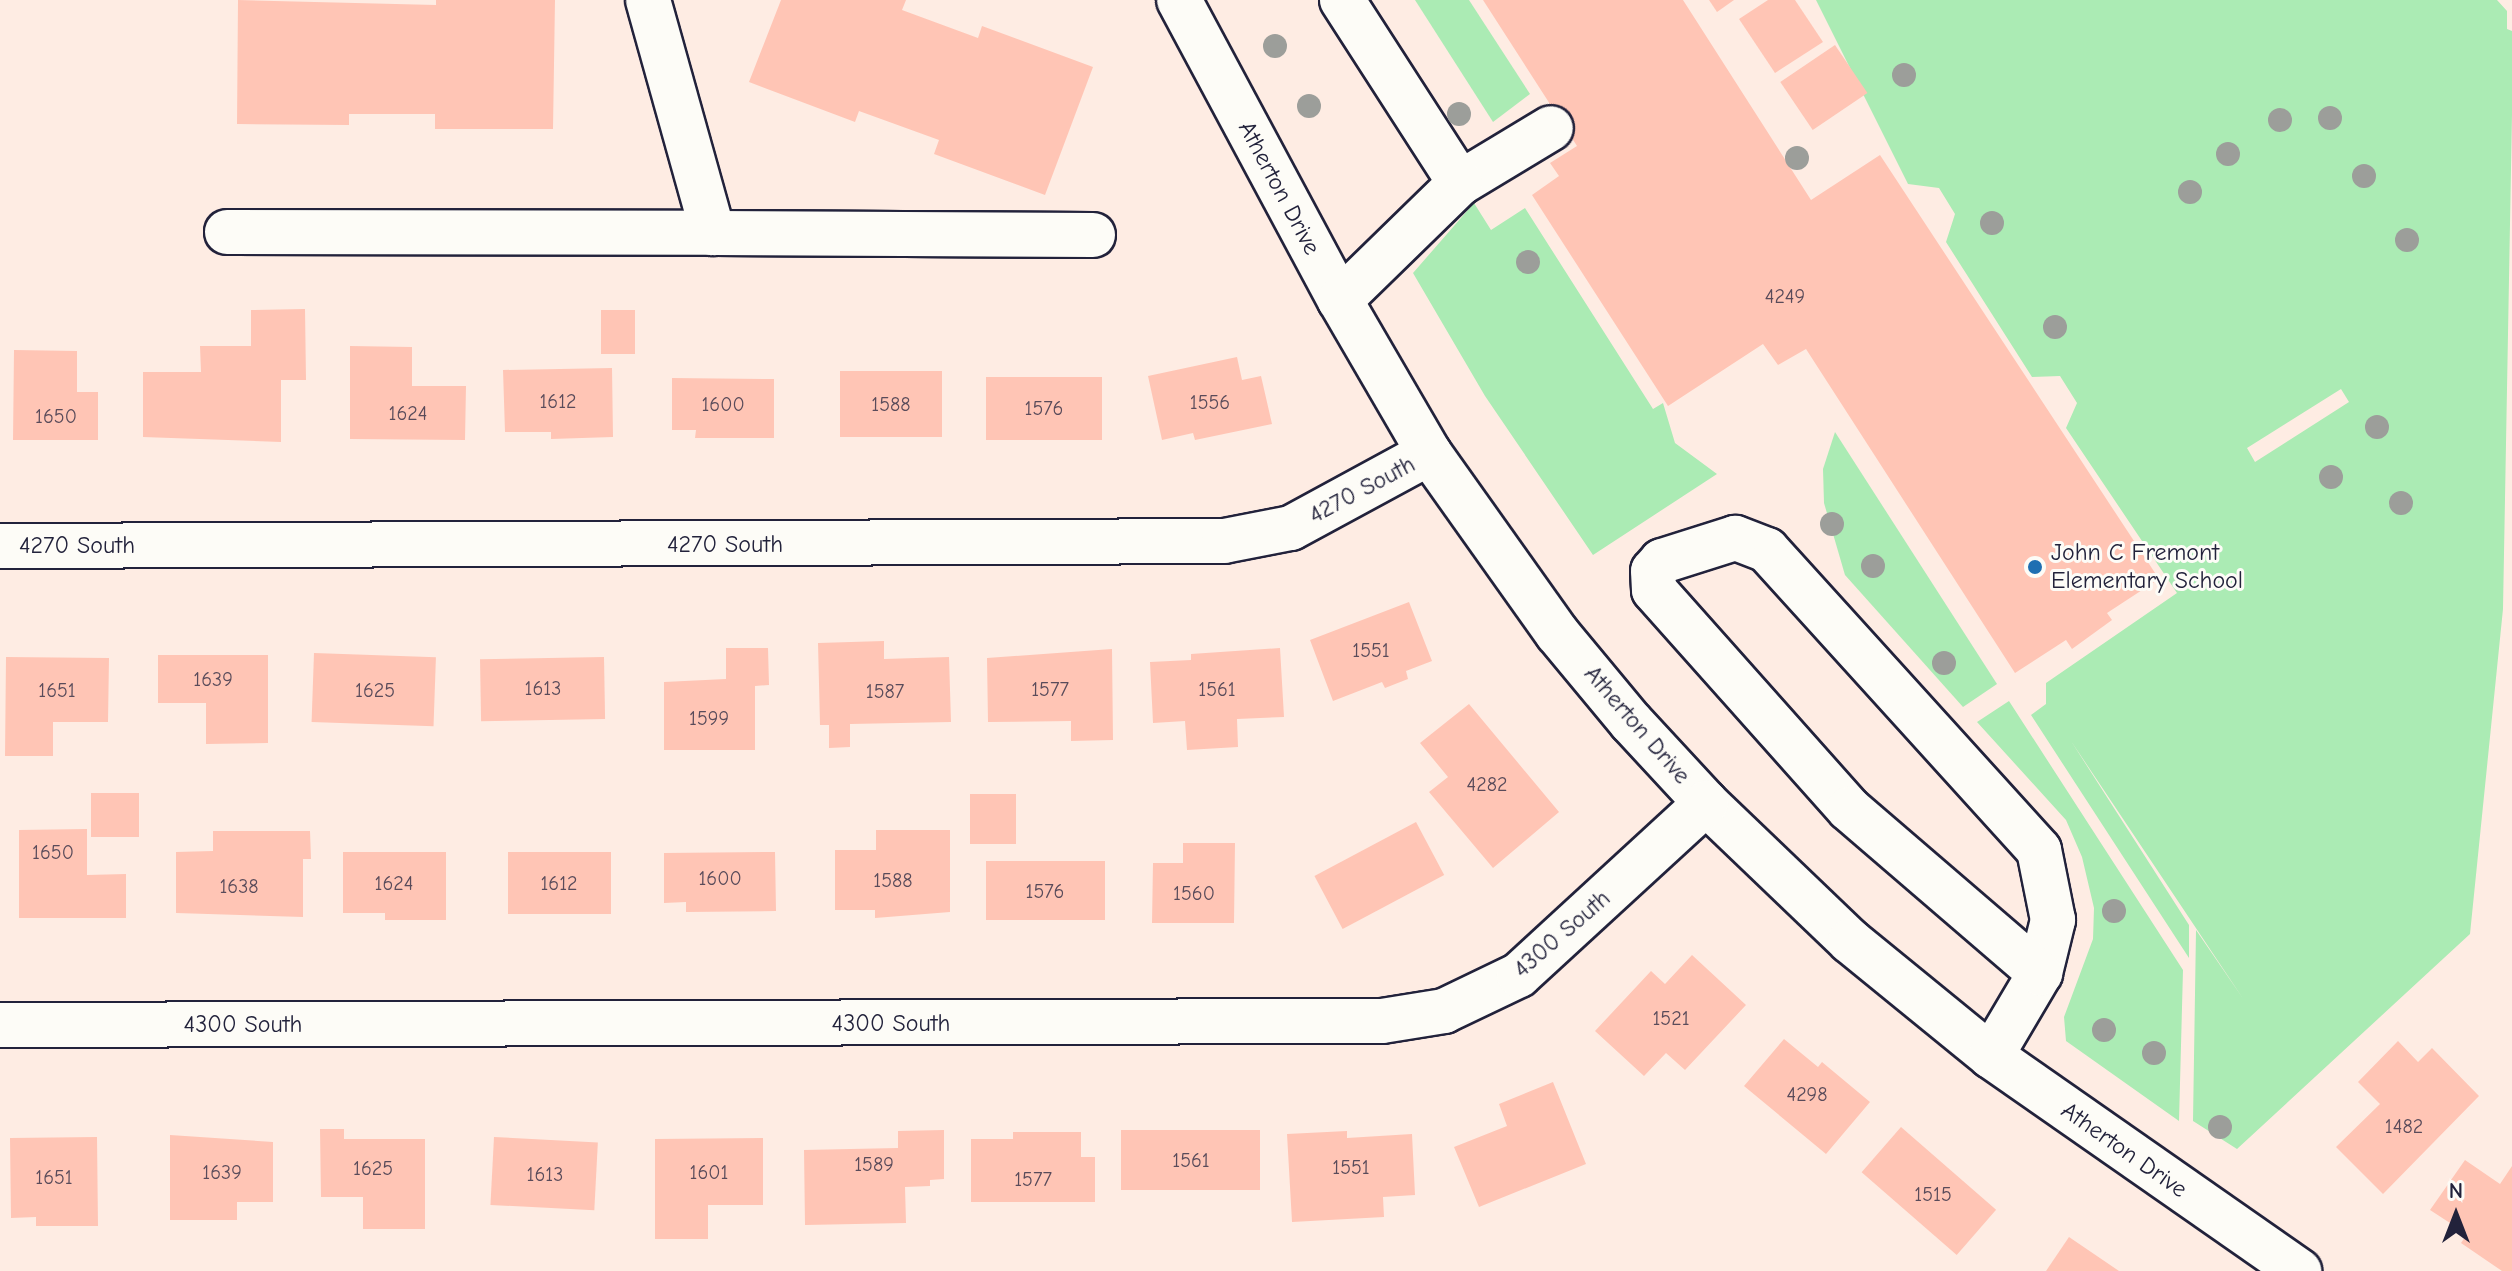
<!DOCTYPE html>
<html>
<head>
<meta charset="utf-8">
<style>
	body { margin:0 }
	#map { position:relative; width:2512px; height:1271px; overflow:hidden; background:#feece3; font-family:"Comic Neue",sans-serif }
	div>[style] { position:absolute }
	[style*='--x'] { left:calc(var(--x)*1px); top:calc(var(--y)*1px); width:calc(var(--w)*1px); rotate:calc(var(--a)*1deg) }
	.green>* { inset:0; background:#abebb4 }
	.building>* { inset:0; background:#ffc5b5; transform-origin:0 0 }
	.roads { filter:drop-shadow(2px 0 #22223b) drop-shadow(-2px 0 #22223b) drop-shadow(0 2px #22223b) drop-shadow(0 -2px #22223b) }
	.minor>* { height:44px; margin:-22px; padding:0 22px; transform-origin:22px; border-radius:22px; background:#fdfcf7 }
	.trees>* { width:24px; height:24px; margin:-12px; border-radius:50%; background:#9c9e9a }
	.dots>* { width:22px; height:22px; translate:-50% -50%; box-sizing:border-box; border:4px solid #fdfcf7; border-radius:50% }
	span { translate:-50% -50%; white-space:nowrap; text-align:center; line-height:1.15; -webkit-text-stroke:6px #fdfcf7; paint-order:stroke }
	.number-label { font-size:20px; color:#594b5a }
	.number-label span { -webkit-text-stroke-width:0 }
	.street-label { font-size:24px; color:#22223b }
	.poi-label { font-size:24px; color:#22223b }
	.left { translate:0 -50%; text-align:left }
	.north { position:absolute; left:2416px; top:1175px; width:80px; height:80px; -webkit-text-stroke:6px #fdfcf7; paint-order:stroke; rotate:0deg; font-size:22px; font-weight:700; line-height:32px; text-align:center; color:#22223b }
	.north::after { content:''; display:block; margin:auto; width:28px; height:36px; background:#22223b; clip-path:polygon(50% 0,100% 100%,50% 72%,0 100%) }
</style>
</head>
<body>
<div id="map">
	<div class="green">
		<div style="clip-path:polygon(1415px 0,1469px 0,1530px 94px,1493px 122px)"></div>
		<div style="clip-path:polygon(evenodd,1816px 0,2497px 0,2507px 11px,2507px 29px,2512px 31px,2512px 114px,2503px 609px,2470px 934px,2237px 1149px,2193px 1121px,2196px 930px,2244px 1000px,2071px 741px,2189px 925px,2189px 958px,2031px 715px,2046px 704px,2046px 683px,2177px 593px,2066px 428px,2077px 403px,2060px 376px,2032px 377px,1946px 242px,1955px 214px,1939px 188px,1908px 184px,1816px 0,2341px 389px,2349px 402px,2255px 462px,2247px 448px,2341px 389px)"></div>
		<div style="clip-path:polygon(1474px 203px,1491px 230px,1525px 208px,1653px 409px,1663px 403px,1675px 443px,1717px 474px,1593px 555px,1485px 396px,1413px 273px)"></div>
		<div style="clip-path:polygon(1835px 432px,1997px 684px,1963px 707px,1845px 575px,1824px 503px,1823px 469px)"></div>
		<div style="clip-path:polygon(2009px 701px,2183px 970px,2179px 1121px,2066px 1041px,2064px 1017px,2093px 939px,2094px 908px,2082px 857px,2066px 820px,1977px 722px)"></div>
	</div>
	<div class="building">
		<div style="clip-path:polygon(238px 0,436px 5px,436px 0,555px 0,553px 129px,435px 129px,435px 114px,349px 114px,349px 125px,237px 124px)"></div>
		<div style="clip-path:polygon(781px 0,906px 0,902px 10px,978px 38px,982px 26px,1093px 67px,1045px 195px,934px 154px,939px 140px,859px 111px,855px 122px,749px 82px)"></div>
		<div style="clip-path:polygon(1483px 0,1683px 0,1811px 200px,1880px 155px,2159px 579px,2107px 613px,2112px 620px,2072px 649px,2066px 640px,2015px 673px,1806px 349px,1778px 365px,1763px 344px,1668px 406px,1532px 195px,1559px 176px,1550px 163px,1577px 146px)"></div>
		<div style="clip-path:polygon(1709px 0,1734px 0,1717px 12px)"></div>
		<div style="clip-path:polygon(1768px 0,1795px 0,1823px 42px,1775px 73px,1739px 19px)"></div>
		<div style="left:1835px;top:45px;width:58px;height:66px;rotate:56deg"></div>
		<div style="clip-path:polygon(305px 309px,306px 380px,281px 380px,281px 442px,143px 437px,143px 372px,201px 372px,200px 346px,251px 346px,251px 310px)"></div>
		<div style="left:601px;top:310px;width:34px;height:44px"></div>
		<div style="clip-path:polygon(350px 346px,412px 347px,412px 386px,466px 386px,465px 440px,350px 439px)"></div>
		<div style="clip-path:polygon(14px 350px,77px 351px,77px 392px,98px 392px,98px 440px,13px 440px)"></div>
		<div style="clip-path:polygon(1237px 357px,1242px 380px,1261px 376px,1272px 424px,1195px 440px,1193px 433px,1162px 440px,1148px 376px)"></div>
		<div style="clip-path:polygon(612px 368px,613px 437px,551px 439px,551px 432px,505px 432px,503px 370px)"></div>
		<div style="left:942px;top:371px;width:66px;height:102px;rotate:90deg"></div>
		<div style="left:986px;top:377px;width:116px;height:63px"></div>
		<div style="clip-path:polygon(672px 378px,774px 379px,774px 438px,695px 438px,696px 430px,672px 430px)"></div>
		<div style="clip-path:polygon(1409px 602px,1432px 661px,1406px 671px,1408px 679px,1385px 688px,1382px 682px,1333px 701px,1310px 640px)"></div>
		<div style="clip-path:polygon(884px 641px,884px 659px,949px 657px,951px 722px,850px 724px,850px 747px,829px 748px,829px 725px,820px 725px,818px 643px)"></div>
		<div style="clip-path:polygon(726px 648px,768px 648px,769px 685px,755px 686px,755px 750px,664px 750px,664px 682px,726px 679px)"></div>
		<div style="clip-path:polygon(1280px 648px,1284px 717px,1237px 719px,1238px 747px,1187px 750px,1185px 721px,1153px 723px,1150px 662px,1191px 660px,1191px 654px)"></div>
		<div style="clip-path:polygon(1112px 649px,1113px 740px,1071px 741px,1071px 721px,988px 722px,987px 658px)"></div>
		<div style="left:314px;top:653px;width:122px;height:69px;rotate:2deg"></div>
		<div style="clip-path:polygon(158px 655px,268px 655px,268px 743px,206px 744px,206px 703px,158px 703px)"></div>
		<div style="clip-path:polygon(6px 657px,109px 658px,108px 722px,53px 722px,53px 756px,5px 756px)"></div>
		<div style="left:604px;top:657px;width:62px;height:124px;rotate:89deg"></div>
		<div style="clip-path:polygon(1469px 704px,1559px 812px,1493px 868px,1429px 792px,1448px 777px,1420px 743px)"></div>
		<div style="left:91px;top:793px;width:48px;height:44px"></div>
		<div style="left:970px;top:794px;width:46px;height:50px"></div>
		<div style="left:1416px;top:822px;width:60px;height:115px;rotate:62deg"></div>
		<div style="clip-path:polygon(87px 829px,87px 875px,126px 874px,126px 918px,19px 918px,19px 830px)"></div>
		<div style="clip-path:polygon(876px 830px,950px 830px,950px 912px,875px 918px,875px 910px,835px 910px,835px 850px,876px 850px)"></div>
		<div style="clip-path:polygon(213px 831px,310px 831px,311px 859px,303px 859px,303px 917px,176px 913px,176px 852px,213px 851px)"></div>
		<div style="clip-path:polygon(1183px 843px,1235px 843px,1234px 923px,1152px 923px,1153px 863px,1183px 863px)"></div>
		<div style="clip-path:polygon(343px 852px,446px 852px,446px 920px,385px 920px,385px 913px,343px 913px)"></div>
		<div style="left:508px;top:852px;width:103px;height:62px"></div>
		<div style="clip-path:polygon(775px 852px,776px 911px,686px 912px,686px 902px,664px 903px,664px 853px)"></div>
		<div style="left:986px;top:861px;width:119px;height:59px"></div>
		<div style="clip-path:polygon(1692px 955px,1746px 1005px,1685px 1070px,1666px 1053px,1644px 1076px,1595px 1031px,1651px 971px,1665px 984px)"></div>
		<div style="clip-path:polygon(1784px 1039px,1818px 1067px,1822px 1062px,1870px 1102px,1826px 1154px,1744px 1086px)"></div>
		<div style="clip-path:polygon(2398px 1041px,2418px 1062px,2432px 1048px,2479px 1096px,2383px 1194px,2336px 1147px,2380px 1104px,2358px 1082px)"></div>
		<div style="clip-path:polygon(1553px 1082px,1586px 1164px,1479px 1207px,1454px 1147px,1507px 1126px,1499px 1104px)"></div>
		<div style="left:1901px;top:1127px;width:126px;height:60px;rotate:41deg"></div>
		<div style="clip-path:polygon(320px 1129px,344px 1129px,344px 1139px,425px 1139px,425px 1229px,363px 1229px,363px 1197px,321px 1197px)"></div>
		<div style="clip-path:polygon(944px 1130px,944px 1179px,930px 1180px,930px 1186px,905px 1187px,906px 1223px,805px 1225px,804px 1150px,898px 1148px,898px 1131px)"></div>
		<div style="left:1121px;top:1130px;width:139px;height:60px"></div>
		<div style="clip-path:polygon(1347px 1131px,1347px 1138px,1412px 1134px,1415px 1195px,1383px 1197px,1384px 1217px,1292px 1222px,1287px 1134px)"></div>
		<div style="clip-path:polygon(1013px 1132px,1081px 1132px,1081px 1157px,1095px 1157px,1095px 1202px,971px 1202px,971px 1139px,1013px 1139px)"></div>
		<div style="clip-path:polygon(170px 1135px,273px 1142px,273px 1202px,237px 1202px,237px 1220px,170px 1220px)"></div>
		<div style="clip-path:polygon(97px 1137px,98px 1226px,36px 1226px,36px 1217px,11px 1218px,10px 1138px)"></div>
		<div style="left:494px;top:1137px;width:104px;height:68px;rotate:3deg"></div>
		<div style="clip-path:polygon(763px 1138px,763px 1205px,708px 1205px,708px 1239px,655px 1239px,655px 1139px)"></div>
		<div style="clip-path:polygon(2465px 1160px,2500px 1184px,2512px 1166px,2512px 1271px,2502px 1271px,2461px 1243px,2467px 1234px,2430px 1210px)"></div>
		<div style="clip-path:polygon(2069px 1237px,2119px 1271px,2046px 1271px)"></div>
	</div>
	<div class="roads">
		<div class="minor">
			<div style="--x:648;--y:0;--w:242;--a:74.4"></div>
			<div style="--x:713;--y:233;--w:380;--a:0.3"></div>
			<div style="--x:1179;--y:0;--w:340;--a:61.8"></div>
			<div style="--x:1340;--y:300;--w:177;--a:59.8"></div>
			<div style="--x:1429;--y:453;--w:221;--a:54.6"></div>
			<div style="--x:1557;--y:633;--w:116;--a:50.3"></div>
			<div style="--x:1631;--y:722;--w:110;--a:47.2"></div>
			<div style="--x:1706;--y:803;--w:199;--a:43.8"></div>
			<div style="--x:1850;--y:941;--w:182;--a:39.2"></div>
			<div style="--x:1991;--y:1056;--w:376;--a:34.9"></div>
			<div style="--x:1460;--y:183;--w:106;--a:-31.1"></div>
			<div style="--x:227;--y:232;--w:486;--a:0.1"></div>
			<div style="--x:1340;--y:300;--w:168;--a:-44.3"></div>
			<div style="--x:1460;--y:183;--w:218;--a:-122.8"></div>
			<div style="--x:0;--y:546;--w:1224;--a:-0.23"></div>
			<div style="--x:1224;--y:541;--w:68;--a:-11"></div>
			<div style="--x:1291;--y:528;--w:157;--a:-28.5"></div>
			<div style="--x:0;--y:1025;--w:1382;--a:-0.17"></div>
			<div style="--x:1382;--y:1021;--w:63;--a:-9.2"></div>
			<div style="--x:1444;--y:1011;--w:83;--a:-25.6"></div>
			<div style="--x:1519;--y:975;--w:254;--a:-42.6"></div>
			<div style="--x:1991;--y:1056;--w:96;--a:-59.4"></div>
			<div style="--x:2040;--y:973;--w:55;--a:-76.2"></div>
			<div style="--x:2053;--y:920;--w:71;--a:-101.3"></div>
			<div style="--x:2039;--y:850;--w:405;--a:-132.2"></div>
			<div style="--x:1767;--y:550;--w:34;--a:-159"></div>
			<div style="--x:1735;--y:538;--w:77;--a:162.5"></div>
			<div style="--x:1662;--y:561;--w:13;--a:132"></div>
			<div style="--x:1653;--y:571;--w:19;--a:87"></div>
			<div style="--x:1654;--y:590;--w:293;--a:48.3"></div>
			<div style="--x:1849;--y:809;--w:252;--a:40.7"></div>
		</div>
	</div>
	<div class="trees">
		<div style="left:1275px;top:46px"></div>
		<div style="left:1904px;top:75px"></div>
		<div style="left:1309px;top:106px"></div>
		<div style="left:1459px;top:114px"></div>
		<div style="left:2330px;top:118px"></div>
		<div style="left:2280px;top:120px"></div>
		<div style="left:2228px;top:154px"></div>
		<div style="left:1797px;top:158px"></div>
		<div style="left:2364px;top:176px"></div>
		<div style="left:2190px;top:192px"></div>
		<div style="left:1992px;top:223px"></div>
		<div style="left:2407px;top:240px"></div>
		<div style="left:1528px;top:262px"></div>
		<div style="left:2055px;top:327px"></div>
		<div style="left:2377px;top:427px"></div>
		<div style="left:2331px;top:477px"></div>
		<div style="left:2401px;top:503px"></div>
		<div style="left:1832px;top:524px"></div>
		<div style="left:1873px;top:566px"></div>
		<div style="left:1944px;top:663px"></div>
		<div style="left:2114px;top:911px"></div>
		<div style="left:2104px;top:1030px"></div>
		<div style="left:2154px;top:1053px"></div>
		<div style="left:2220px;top:1127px"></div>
	</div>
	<div class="dots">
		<div style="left:2035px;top:567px;background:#1f6fb2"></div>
	</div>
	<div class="number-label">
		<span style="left:1785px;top:296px">4249</span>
		<span style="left:558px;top:401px">1612</span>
		<span style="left:1210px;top:402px">1556</span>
		<span style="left:723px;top:404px">1600</span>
		<span style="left:891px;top:404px">1588</span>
		<span style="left:1044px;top:408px">1576</span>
		<span style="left:408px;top:413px">1624</span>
		<span style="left:56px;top:416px">1650</span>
		<span style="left:1371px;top:650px">1551</span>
		<span style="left:213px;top:679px">1639</span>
		<span style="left:543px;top:688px">1613</span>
		<span style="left:1050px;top:689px">1577</span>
		<span style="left:1217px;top:689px">1561</span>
		<span style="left:57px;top:690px">1651</span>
		<span style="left:375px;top:690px">1625</span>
		<span style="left:885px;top:691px">1587</span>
		<span style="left:709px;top:718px">1599</span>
		<span style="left:1487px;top:784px">4282</span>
		<span style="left:53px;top:852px">1650</span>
		<span style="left:720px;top:878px">1600</span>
		<span style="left:893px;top:880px">1588</span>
		<span style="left:394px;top:883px">1624</span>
		<span style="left:559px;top:883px">1612</span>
		<span style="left:239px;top:886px">1638</span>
		<span style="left:1045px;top:891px">1576</span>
		<span style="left:1194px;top:893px">1560</span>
		<span style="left:1671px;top:1018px">1521</span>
		<span style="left:1807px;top:1094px">4298</span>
		<span style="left:2404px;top:1126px">1482</span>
		<span style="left:1191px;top:1160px">1561</span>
		<span style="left:874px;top:1164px">1589</span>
		<span style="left:1351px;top:1167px">1551</span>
		<span style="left:373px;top:1168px">1625</span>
		<span style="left:222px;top:1172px">1639</span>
		<span style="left:709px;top:1172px">1601</span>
		<span style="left:545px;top:1174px">1613</span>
		<span style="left:54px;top:1177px">1651</span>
		<span style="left:1033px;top:1179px">1577</span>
		<span style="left:1933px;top:1194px">1515</span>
	</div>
	<div class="street-label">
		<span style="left:1279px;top:188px;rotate:62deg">Atherton Drive</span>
		<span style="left:1362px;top:490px;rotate:-28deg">4270 South</span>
		<span style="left:725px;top:545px">4270 South</span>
		<span style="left:77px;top:546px">4270 South</span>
		<span style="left:1637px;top:725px;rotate:49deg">Atherton Drive</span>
		<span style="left:1562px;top:934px;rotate:-41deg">4300 South</span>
		<span style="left:891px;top:1024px">4300 South</span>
		<span style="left:243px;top:1025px">4300 South</span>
		<span style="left:2124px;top:1150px;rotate:35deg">Atherton Drive</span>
	</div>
	<div class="poi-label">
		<span class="left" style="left:2051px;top:567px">John C Fremont<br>Elementary School</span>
	</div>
	<div class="north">N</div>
</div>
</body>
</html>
